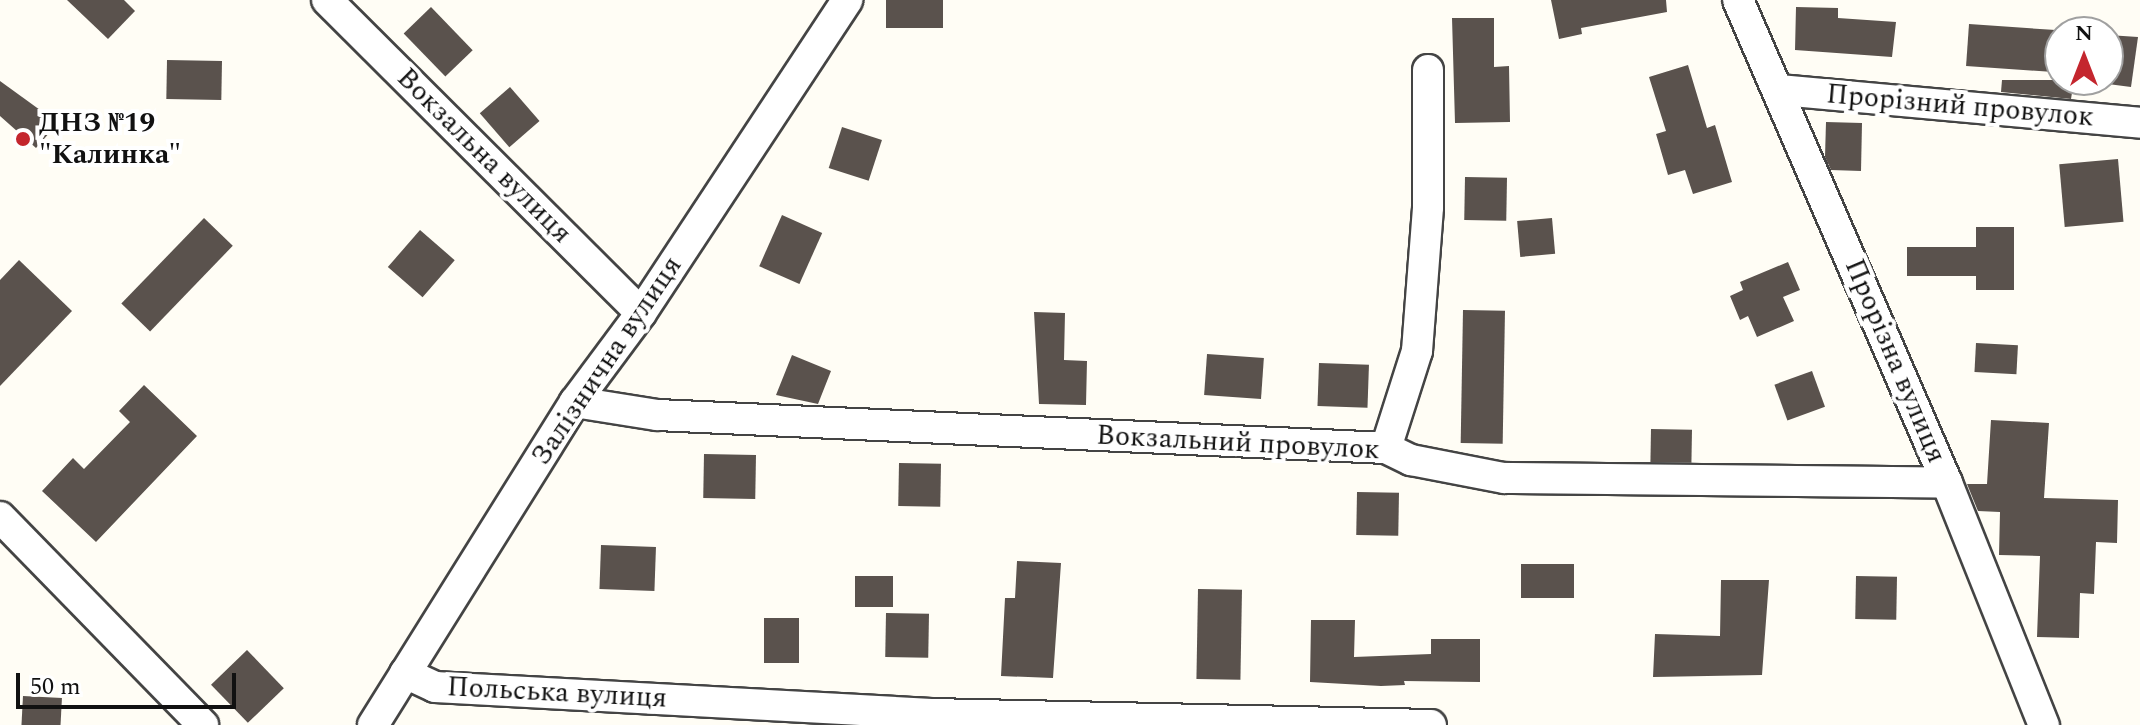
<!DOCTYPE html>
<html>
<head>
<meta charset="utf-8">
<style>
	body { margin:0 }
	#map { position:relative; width:2140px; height:725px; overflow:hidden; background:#fffdf5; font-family:Spectral,serif }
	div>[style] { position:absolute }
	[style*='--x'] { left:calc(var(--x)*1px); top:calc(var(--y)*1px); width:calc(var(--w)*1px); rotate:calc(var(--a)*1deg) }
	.building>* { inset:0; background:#5a524d; transform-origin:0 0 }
	.roads { filter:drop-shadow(2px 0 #444) drop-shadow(-2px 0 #444) drop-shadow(0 2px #444) drop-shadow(0 -2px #444) }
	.minor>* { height:30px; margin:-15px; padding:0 15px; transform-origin:15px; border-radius:15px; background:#fff }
	.dots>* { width:22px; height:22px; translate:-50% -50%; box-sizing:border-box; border:4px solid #fff; border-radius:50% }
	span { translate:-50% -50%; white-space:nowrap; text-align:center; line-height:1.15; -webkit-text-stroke:8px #fff; paint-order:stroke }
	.street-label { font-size:28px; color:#111 }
	.poi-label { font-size:28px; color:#111; font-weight:700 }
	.left { translate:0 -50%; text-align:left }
	.north { position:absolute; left:2044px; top:16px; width:80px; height:80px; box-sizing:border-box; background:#fff; border:2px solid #a0a0a0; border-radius:50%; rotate:0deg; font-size:22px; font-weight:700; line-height:32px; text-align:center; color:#111 }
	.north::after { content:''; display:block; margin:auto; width:28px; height:36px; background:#c4262e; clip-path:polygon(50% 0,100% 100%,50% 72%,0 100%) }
	.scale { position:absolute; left:16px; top:673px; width:220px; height:36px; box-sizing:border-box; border:4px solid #111; border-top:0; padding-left:10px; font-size:24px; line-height:28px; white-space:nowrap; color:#111; -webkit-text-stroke:6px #fff; paint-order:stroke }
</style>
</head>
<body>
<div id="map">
	<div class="building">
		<div style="clip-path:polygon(67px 0,124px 0,135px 11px,108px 39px)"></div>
		<div style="left:886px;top:0;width:57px;height:28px"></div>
		<div style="clip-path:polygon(1551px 0,1666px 0,1667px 12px,1581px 28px,1582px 34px,1559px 39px)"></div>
		<div style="left:431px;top:7px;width:60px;height:38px;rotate:46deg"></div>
		<div style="clip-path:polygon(1796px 7px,1838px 8px,1838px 18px,1896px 22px,1892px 57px,1795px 50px)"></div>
		<div style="clip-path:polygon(1452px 18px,1494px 18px,1494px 67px,1509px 66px,1510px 122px,1455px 123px)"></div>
		<div style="left:1969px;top:24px;width:91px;height:42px;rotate:4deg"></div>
		<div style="clip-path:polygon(2108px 35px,2138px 37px,2131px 87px,2108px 84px)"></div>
		<div style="left:167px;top:60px;width:55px;height:39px;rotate:1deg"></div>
		<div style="clip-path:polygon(1688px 65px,1707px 128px,1715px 125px,1732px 182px,1693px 194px,1685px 170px,1668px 175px,1656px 134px,1666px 131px,1649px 77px)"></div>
		<div style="clip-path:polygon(2002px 80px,2074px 80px,2071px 99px,2001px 92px)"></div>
		<div style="clip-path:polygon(0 81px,58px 123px,36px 148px,0 116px)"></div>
		<div style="left:510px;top:87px;width:45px;height:40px;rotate:49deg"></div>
		<div style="clip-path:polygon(1826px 122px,1862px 123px,1861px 171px,1831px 170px,1825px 157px)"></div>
		<div style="left:842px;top:127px;width:42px;height:43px;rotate:18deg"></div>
		<div style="left:2118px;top:159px;width:63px;height:59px;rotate:85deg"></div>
		<div style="left:1465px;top:177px;width:42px;height:43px;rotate:1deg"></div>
		<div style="left:782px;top:215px;width:44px;height:56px;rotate:24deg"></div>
		<div style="left:204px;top:218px;width:40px;height:119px;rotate:44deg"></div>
		<div style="left:1552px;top:218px;width:36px;height:35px;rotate:85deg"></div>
		<div style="clip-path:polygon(1976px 227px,2014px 227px,2014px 290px,1976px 290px,1976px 276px,1907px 276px,1907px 247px,1976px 247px)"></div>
		<div style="left:420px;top:230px;width:46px;height:49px;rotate:41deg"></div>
		<div style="clip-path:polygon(19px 260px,72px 311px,0 386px,0 280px)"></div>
		<div style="clip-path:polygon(1788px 262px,1800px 290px,1783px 297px,1794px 321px,1757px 337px,1748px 316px,1740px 320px,1730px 296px,1743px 290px,1740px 282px)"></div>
		<div style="left:1463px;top:310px;width:42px;height:133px;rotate:1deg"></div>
		<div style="clip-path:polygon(1034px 312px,1065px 313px,1064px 360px,1087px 361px,1086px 405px,1039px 404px)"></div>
		<div style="left:1976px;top:343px;width:42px;height:29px;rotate:3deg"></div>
		<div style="left:1207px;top:354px;width:57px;height:41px;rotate:4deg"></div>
		<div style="clip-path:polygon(792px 355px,831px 371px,818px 404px,776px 395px)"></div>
		<div style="left:1319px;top:363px;width:50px;height:43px;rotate:2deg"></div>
		<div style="left:1812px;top:371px;width:38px;height:40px;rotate:70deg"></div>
		<div style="clip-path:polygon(144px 385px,197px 436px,96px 542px,42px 491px,73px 458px,84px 469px,130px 422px,119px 411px)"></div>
		<div style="clip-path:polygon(1991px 420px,2049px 423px,2044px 498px,2118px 500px,2117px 543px,2096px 542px,2094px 594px,2080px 593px,2079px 638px,2037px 637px,2040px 556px,1999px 555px,2000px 512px,1978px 511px,1967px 484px,1987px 484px)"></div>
		<div style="left:1651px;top:429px;width:41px;height:33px;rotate:1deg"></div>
		<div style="left:704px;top:454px;width:52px;height:44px;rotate:1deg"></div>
		<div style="left:899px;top:463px;width:42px;height:43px;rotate:1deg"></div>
		<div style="left:1357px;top:492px;width:42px;height:43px;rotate:1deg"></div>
		<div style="left:601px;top:545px;width:55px;height:44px;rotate:2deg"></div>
		<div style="clip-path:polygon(1017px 561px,1061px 563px,1053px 678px,1001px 676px,1005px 598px,1015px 598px)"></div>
		<div style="left:1521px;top:564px;width:53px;height:34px"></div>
		<div style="left:855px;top:576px;width:38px;height:31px"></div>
		<div style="left:1856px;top:576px;width:41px;height:43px;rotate:1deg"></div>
		<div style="clip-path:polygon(1721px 580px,1769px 580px,1762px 675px,1653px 677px,1655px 634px,1720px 636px)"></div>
		<div style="left:1198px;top:589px;width:44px;height:90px;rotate:1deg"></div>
		<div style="left:886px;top:613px;width:43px;height:44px;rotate:1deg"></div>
		<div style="left:764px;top:618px;width:35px;height:45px"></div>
		<div style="clip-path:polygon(1311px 620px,1355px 620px,1354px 657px,1431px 654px,1431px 639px,1480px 639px,1480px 682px,1404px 681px,1405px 685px,1381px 686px,1310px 682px)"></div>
		<div style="left:247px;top:650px;width:53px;height:50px;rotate:46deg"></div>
		<div style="left:23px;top:696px;width:39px;height:29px;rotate:3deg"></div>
	</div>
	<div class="roads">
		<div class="minor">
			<div style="--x:327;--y:0;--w:443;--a:44.9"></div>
			<div style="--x:1738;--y:0;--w:526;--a:66.6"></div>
			<div style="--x:1947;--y:483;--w:261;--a:68.2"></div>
			<div style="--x:1780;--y:90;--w:362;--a:5.2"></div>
			<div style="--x:575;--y:402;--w:83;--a:9"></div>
			<div style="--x:657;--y:415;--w:730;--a:2.59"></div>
			<div style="--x:1386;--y:448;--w:28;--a:26"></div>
			<div style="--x:1411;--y:460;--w:95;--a:11"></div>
			<div style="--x:1504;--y:478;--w:443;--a:0.6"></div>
			<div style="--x:1386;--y:448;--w:102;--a:-72.3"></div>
			<div style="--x:1417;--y:351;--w:144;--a:-85.6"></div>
			<div style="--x:1428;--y:207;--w:137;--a:-90"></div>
			<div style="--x:0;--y:517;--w:291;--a:45.7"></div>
			<div style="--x:405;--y:673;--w:33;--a:25"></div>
			<div style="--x:435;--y:687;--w:497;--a:3.1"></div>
			<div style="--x:931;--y:714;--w:500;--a:1.26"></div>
			<div style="--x:373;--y:725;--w:381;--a:-58"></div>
			<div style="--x:575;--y:402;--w:111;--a:-53.4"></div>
			<div style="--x:641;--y:313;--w:375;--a:-56.6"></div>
		</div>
	</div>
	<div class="dots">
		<div style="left:23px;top:139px;background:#c4262e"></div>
	</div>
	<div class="street-label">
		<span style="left:1960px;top:106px;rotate:5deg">Прорізний провулок</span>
		<span style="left:484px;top:156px;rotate:45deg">Вокзальна вулиця</span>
		<span style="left:607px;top:361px;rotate:-56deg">Залізнична вулиця</span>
		<span style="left:1895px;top:361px;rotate:67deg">Прорізна вулиця</span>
		<span style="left:1238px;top:443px;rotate:3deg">Вокзальний провулок</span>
		<span style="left:557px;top:693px;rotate:3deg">Польська вулиця</span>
	</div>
	<div class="poi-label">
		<span class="left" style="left:39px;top:139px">ДНЗ №19<br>"Калинка"</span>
	</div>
	<div class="north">N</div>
	<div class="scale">50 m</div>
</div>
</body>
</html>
